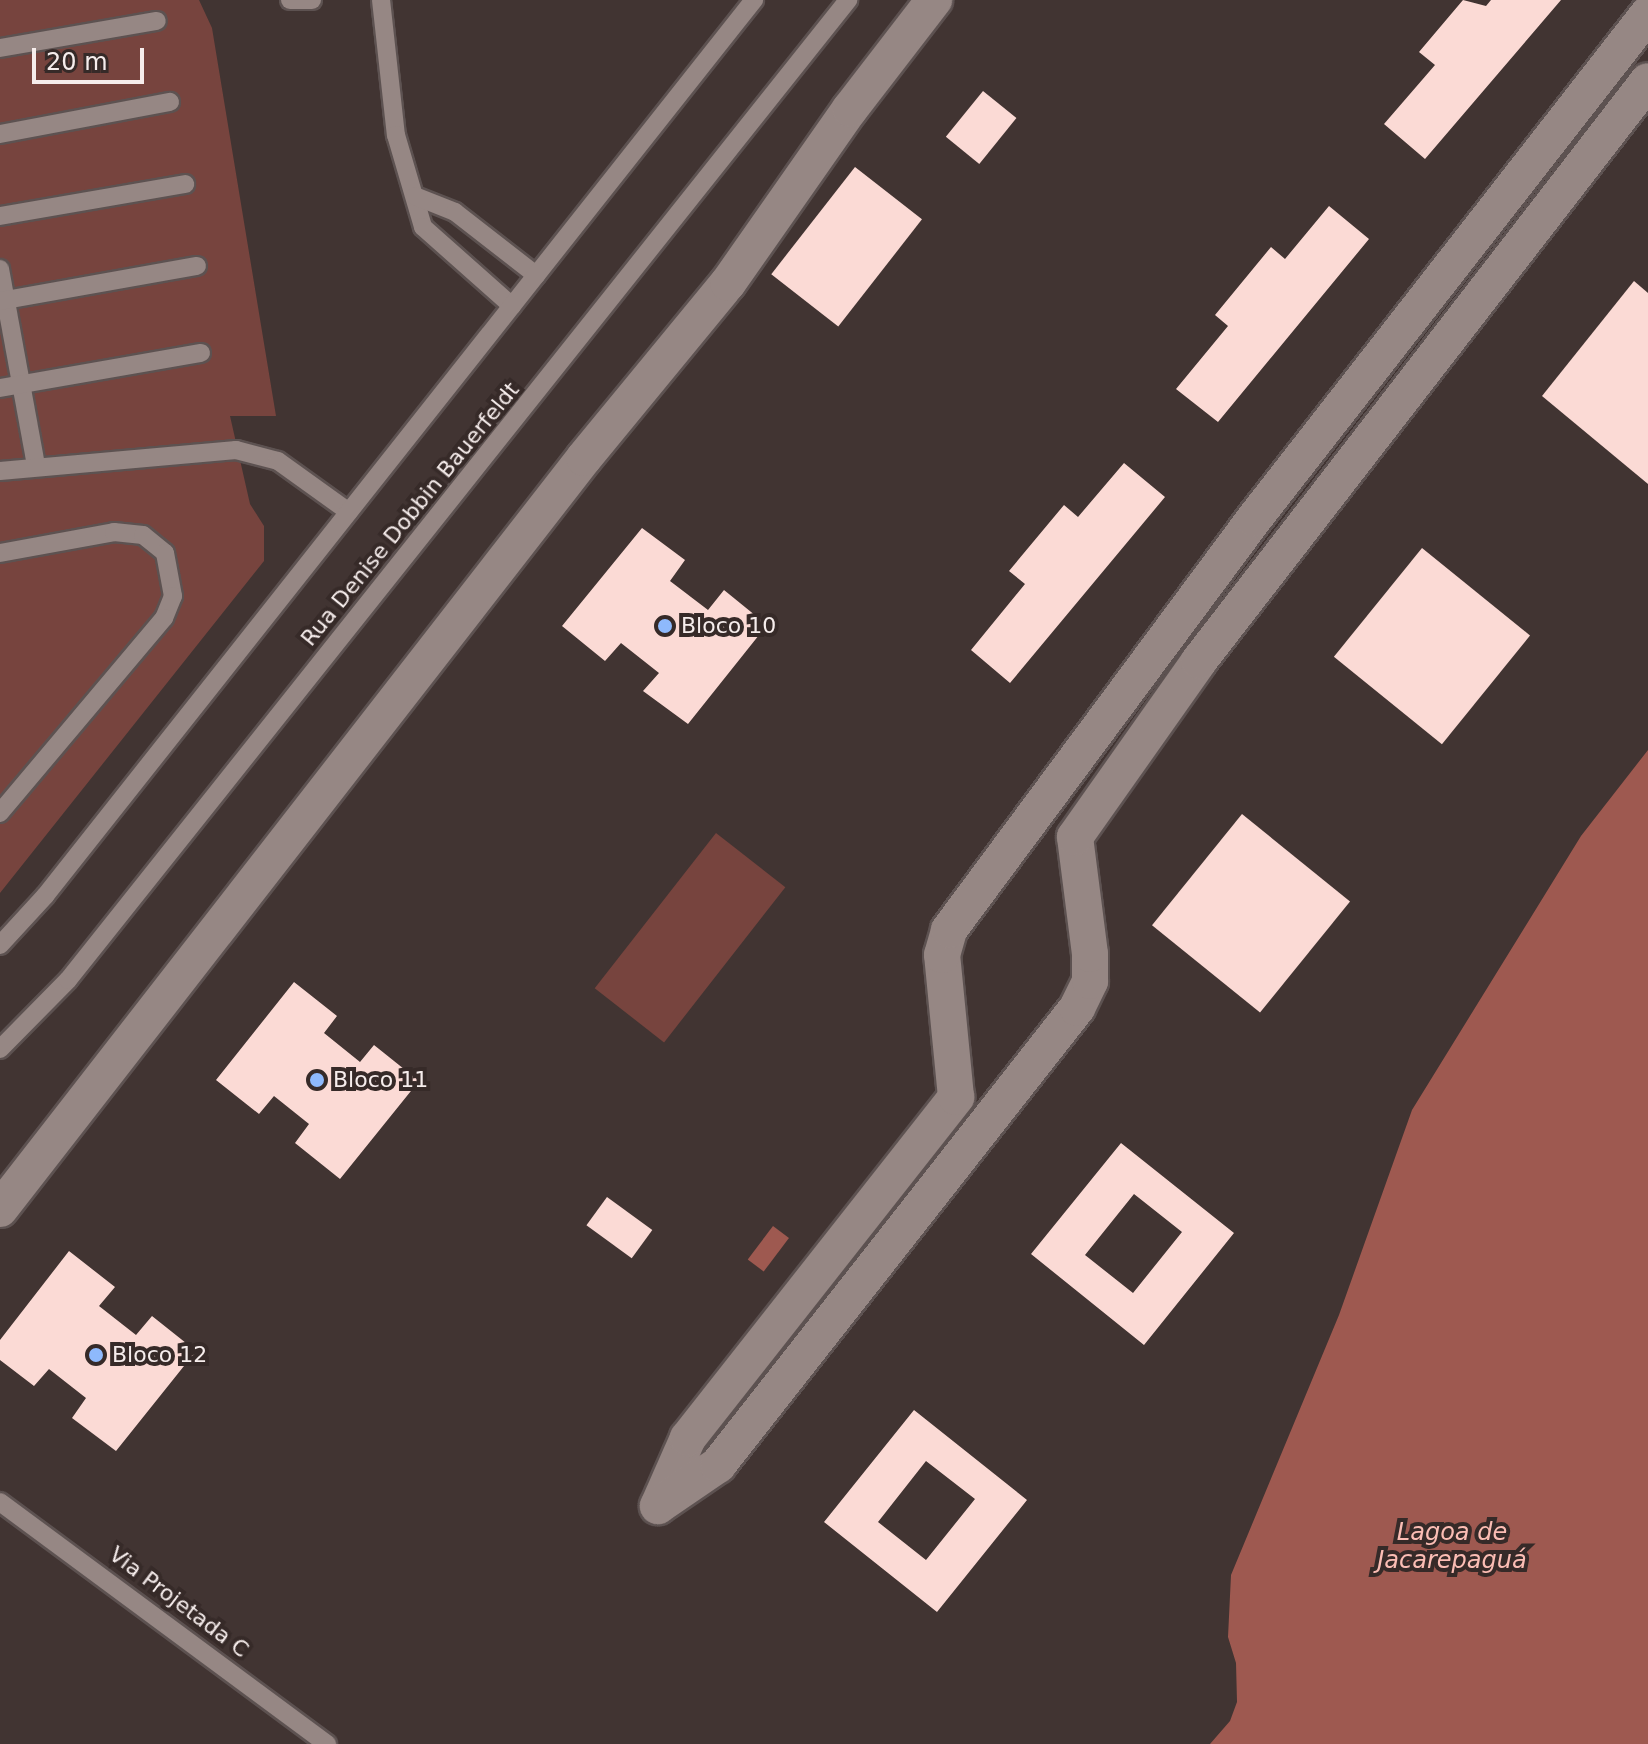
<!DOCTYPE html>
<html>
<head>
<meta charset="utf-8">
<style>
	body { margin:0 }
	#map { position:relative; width:1648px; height:1744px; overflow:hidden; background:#413432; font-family:"DejaVu Sans",sans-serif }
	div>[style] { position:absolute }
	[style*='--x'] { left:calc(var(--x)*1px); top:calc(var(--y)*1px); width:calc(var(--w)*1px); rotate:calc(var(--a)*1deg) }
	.green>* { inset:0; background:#77443e; transform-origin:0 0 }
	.water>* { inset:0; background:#9e5950; transform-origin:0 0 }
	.building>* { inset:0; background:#fbdad5; transform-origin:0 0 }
	.roads { filter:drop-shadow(2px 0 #5d5251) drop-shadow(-2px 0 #5d5251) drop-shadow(0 2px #5d5251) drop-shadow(0 -2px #5d5251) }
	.lane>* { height:18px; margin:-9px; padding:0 9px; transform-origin:9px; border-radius:9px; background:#968784 }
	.street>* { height:36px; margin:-18px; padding:0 18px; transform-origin:18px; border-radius:18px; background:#968784 }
	.dots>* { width:22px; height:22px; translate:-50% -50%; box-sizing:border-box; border:4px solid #362a28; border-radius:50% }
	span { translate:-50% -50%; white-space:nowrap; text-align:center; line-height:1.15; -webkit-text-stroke:8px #362a28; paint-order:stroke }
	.street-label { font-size:22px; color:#f6edec }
	.poi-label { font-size:22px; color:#f6edec }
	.left { translate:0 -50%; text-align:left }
	.water-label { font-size:24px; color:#fbbdb4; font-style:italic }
	.scale { position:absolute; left:32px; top:48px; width:112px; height:36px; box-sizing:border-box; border:4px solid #f6edec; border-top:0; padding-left:10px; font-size:24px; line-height:28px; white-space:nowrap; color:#f6edec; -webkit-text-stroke:6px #362a28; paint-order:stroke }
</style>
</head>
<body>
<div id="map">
	<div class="green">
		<div style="clip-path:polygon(0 0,199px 0,212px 28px,276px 416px,230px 416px,250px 504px,264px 526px,264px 561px,0 893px)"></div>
		<div style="left:716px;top:833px;width:88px;height:197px;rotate:38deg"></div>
	</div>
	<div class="water">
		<div style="clip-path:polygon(1648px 750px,1648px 1744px,1210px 1744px,1230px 1721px,1237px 1702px,1236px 1663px,1228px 1637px,1231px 1575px,1339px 1315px,1412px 1110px,1581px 836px)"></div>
		<div style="left:773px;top:1226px;width:20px;height:42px;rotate:37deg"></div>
	</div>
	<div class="building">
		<div style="clip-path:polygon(1463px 0,1486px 6px,1491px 0,1561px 0,1425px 159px,1384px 124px,1435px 65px,1419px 52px)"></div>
		<div style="left:983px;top:91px;width:43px;height:59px;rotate:39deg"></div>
		<div style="left:855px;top:167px;width:85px;height:136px;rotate:38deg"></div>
		<div style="clip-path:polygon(1329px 206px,1369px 239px,1218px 422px,1176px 389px,1228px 326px,1215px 315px,1271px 247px,1285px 259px)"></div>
		<div style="clip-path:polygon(1634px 281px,1648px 293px,1648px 484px,1542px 396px)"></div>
		<div style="clip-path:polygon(1124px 463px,1165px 497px,1010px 683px,971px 650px,1025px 584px,1009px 571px,1064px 505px,1078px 517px)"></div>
		<div style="clip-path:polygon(642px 528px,685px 560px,670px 581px,708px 610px,724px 590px,767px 625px,688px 724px,643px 691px,659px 673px,621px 643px,605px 661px,562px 626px)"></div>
		<div style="left:1422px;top:548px;width:139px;height:140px;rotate:39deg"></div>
		<div style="left:1242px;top:814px;width:139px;height:143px;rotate:39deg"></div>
		<div style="clip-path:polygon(294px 982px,337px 1016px,324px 1033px,360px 1062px,374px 1045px,419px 1081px,340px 1179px,295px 1143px,309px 1124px,274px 1096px,259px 1114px,216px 1080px)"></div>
		<div style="clip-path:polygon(evenodd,1121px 1143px,1234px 1233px,1144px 1345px,1031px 1254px,1121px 1143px,1134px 1194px,1182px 1232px,1133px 1293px,1085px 1255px,1134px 1194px)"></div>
		<div style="left:607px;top:1197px;width:56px;height:35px;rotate:36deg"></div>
		<div style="clip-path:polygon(69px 1251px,115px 1287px,99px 1306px,136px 1335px,152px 1316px,196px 1351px,116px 1451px,72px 1418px,86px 1398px,49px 1369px,34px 1386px,0 1360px,0 1340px)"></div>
		<div style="clip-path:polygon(evenodd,914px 1410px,1027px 1500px,937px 1612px,824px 1522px,914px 1410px,926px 1461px,975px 1499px,926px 1560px,878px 1522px,926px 1461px)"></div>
	</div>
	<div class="roads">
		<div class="lane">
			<div style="--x:290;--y:0;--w:22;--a:0"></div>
			<div style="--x:381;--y:0;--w:136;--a:83.7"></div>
			<div style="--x:396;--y:135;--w:96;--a:73.6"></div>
			<div style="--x:423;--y:227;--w:119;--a:41.6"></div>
			<div style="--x:0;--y:48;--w:159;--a:-9.8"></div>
			<div style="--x:0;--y:134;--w:173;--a:-10.7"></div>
			<div style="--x:415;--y:196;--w:43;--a:21.8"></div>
			<div style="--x:455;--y:212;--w:103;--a:37.9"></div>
			<div style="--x:0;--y:216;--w:188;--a:-9.8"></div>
			<div style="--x:0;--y:269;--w:199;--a:79.6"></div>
			<div style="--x:0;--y:301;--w:200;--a:-10.1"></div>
			<div style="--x:0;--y:388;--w:204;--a:-9.9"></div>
			<div style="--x:0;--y:471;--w:237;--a:-5.1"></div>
			<div style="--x:236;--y:450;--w:43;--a:14.7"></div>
			<div style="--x:278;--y:461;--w:87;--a:35.7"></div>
			<div style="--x:0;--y:553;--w:116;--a:-10.4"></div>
			<div style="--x:114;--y:532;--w:29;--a:6"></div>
			<div style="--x:143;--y:535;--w:28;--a:39"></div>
			<div style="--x:165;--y:553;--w:44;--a:79.5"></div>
			<div style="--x:173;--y:596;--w:24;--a:112"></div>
			<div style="--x:164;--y:618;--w:255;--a:130.1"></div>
			<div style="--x:0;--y:945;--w:67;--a:-47.4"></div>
			<div style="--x:45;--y:896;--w:1143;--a:-51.65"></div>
			<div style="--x:0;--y:1049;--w:97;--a:-45.4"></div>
			<div style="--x:68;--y:980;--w:1253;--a:-51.48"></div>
			<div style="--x:0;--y:1502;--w:407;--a:36.5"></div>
		</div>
		<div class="street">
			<div style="--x:0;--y:1209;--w:951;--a:-52.13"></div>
			<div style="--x:584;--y:458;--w:227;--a:-50.6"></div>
			<div style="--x:728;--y:283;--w:213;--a:-55"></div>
			<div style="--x:850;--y:109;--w:138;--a:-52.4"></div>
			<div style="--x:658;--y:1506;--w:74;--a:-66.2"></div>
			<div style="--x:688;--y:1438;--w:434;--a:-51.8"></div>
			<div style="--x:956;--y:1097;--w:143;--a:-95.6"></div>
			<div style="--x:942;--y:955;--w:26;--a:-74"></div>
			<div style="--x:949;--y:930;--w:512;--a:-53.42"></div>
			<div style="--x:1254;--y:519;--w:641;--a:-52.04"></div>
			<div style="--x:658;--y:1506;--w:73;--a:-34.3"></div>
			<div style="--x:718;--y:1465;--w:581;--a:-51.85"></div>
			<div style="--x:1077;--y:1008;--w:30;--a:-64"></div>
			<div style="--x:1090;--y:981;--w:27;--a:-90"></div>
			<div style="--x:1090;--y:954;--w:118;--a:-97.3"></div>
			<div style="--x:1075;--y:837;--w:215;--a:-54.8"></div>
			<div style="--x:1199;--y:661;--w:733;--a:-52.26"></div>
		</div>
	</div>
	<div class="dots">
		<div style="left:665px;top:626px;background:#8eb9fc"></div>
		<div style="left:317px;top:1080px;background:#8eb9fc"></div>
		<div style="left:96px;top:1355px;background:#8eb9fc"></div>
	</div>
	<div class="street-label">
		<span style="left:410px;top:514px;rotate:-51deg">Rua Denise Dobbin Bauerfeldt</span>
		<span style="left:179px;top:1602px;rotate:37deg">Via Projetada C</span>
	</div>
	<div class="poi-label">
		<span class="left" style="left:681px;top:626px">Bloco 10</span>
		<span class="left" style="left:333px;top:1080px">Bloco 11</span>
		<span class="left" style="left:112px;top:1355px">Bloco 12</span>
	</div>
	<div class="water-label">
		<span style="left:1452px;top:1547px">Lagoa de<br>Jacarepaguá</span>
	</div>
	<div class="scale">20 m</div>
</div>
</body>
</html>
